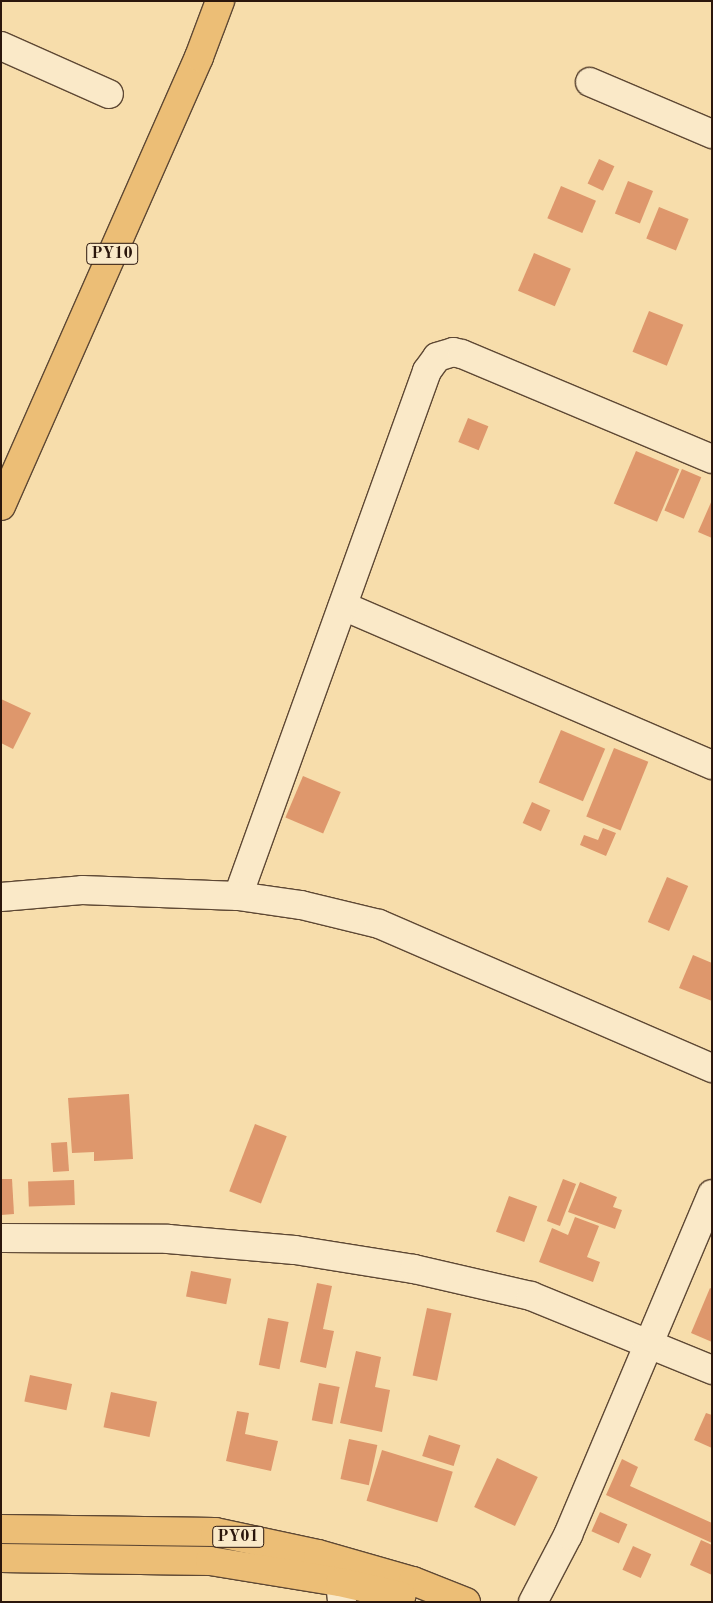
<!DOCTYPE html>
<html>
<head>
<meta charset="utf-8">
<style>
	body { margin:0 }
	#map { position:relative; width:713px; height:1603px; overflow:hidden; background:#f7ddab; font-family:"Old Standard TT",serif }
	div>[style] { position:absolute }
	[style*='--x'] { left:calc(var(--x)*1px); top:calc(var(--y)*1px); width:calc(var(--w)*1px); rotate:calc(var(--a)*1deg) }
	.building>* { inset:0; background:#de976c; transform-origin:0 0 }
	.roads { filter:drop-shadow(1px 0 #5e4834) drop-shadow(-1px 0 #5e4834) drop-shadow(0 1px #5e4834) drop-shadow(0 -1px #5e4834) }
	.street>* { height:28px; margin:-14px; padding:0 14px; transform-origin:14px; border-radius:14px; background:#fae9c8 }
	.highway>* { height:28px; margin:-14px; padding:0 14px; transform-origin:14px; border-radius:14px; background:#ecbe76 }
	span { translate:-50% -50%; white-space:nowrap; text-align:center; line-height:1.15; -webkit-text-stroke:4px #fae9c8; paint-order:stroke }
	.shield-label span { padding:1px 4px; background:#fae9c8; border:1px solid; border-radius:4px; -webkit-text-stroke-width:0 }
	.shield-label { font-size:16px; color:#2b160c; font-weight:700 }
	.frame { position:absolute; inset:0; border:2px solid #2b160c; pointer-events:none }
</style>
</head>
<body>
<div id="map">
	<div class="building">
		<div style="left:599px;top:159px;width:17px;height:27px;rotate:25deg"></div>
		<div style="left:628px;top:181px;width:27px;height:35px;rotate:22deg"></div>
		<div style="left:561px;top:186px;width:38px;height:35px;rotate:23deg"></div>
		<div style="left:659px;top:207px;width:32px;height:34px;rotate:22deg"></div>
		<div style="left:534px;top:253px;width:40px;height:41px;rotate:23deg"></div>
		<div style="left:649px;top:311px;width:37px;height:44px;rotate:22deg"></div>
		<div style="left:468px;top:418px;width:22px;height:26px;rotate:22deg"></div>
		<div style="left:636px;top:451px;width:47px;height:57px;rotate:23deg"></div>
		<div style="left:682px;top:469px;width:21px;height:45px;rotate:23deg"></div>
		<div style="clip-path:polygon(712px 500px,712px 538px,698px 532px)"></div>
		<div style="clip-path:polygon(1px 699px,31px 713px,13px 749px,1px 743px)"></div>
		<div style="left:561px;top:730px;width:48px;height:57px;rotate:23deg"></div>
		<div style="left:614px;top:748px;width:37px;height:74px;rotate:22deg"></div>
		<div style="left:303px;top:776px;width:41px;height:45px;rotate:23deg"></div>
		<div style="left:532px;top:802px;width:20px;height:23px;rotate:24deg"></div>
		<div style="clip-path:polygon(603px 828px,616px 833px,606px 856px,580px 845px,584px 835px,598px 840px)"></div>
		<div style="left:667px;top:877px;width:23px;height:49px;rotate:23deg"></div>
		<div style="clip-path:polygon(693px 955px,712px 963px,712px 1001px,679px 988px)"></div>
		<div style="clip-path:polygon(129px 1094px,133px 1159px,94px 1161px,94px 1152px,72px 1153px,68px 1098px)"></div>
		<div style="left:255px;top:1124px;width:34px;height:72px;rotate:21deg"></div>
		<div style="left:67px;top:1142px;width:29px;height:16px;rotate:86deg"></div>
		<div style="clip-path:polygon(1px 1179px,12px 1179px,14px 1214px,1px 1215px)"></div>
		<div style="left:563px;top:1179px;width:14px;height:45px;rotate:21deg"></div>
		<div style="left:74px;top:1180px;width:25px;height:46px;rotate:88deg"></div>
		<div style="clip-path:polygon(580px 1182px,617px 1197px,613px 1207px,622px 1210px,615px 1229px,568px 1212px)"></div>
		<div style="left:509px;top:1196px;width:30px;height:38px;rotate:20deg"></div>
		<div style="clip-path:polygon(575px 1217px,599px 1226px,587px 1257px,600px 1262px,593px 1282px,539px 1262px,552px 1228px,568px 1235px)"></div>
		<div style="left:191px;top:1271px;width:41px;height:26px;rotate:11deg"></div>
		<div style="clip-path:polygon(317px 1283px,332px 1286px,323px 1329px,334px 1331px,326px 1368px,300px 1362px)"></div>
		<div style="clip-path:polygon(710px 1288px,712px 1289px,712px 1342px,691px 1333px)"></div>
		<div style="left:427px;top:1308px;width:25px;height:69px;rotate:12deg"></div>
		<div style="left:268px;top:1318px;width:21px;height:48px;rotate:11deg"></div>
		<div style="clip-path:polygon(356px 1351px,381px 1357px,375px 1387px,390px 1390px,382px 1432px,340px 1423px)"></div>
		<div style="left:30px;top:1375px;width:43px;height:27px;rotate:12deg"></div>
		<div style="left:319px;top:1383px;width:21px;height:38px;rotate:11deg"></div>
		<div style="left:111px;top:1392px;width:47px;height:36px;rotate:12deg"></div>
		<div style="clip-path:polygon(237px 1411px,249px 1413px,245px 1434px,278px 1441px,271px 1471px,226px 1461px)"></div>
		<div style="clip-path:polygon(706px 1413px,712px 1415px,712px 1448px,694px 1440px)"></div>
		<div style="left:429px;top:1435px;width:33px;height:22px;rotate:18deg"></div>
		<div style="left:349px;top:1439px;width:29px;height:41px;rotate:12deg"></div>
		<div style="left:382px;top:1450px;width:74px;height:53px;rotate:17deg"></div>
		<div style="left:497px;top:1458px;width:45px;height:54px;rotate:25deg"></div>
		<div style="clip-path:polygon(622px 1459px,638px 1467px,630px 1486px,712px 1523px,712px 1543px,606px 1495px)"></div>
		<div style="left:600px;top:1512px;width:30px;height:21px;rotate:24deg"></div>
		<div style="clip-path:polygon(701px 1540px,712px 1545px,712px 1575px,690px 1565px)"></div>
		<div style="left:633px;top:1546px;width:20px;height:26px;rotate:24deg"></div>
	</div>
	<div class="roads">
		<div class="street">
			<div style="--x:1;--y:46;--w:118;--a:24"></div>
			<div style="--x:590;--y:82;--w:133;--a:23.1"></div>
			<div style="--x:343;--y:606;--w:402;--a:23.3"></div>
			<div style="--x:238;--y:896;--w:558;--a:-70.2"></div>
			<div style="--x:427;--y:371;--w:17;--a:-54"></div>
			<div style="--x:437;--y:357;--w:17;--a:-17"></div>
			<div style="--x:453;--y:352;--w:9;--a:13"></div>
			<div style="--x:462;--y:354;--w:271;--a:22.8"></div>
			<div style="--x:1;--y:897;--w:81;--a:-4.9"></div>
			<div style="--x:82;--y:890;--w:156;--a:2.2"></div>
			<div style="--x:238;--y:896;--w:64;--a:8.1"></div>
			<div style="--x:301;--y:905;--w:80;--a:13.7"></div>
			<div style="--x:379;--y:924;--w:363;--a:23.4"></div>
			<div style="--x:1;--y:1238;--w:167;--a:0.3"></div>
			<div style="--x:168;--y:1239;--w:127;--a:5"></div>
			<div style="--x:295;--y:1250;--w:121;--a:9.1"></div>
			<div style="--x:414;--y:1269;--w:120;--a:13"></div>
			<div style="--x:531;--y:1296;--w:196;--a:22.2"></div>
			<div style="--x:340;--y:1582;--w:20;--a:84"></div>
			<div style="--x:533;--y:1602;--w:76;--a:-62.4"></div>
			<div style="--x:568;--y:1535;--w:370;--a:-67.1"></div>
		</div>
		<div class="highway">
			<div style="--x:1;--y:506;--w:491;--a:-66.2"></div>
			<div style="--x:199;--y:57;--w:60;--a:-69.4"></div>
			<div style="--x:1;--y:1529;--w:214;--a:0.8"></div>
			<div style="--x:215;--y:1532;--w:105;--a:12.1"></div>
			<div style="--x:318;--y:1554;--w:99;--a:15.9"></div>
			<div style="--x:413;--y:1581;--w:57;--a:21.6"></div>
			<div style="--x:1;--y:1558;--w:209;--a:0.8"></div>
			<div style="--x:210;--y:1561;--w:132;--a:9.2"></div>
			<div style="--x:340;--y:1582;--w:63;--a:12.9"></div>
		</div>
	</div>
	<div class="shield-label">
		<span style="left:112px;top:254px">PY10</span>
		<span style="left:238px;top:1537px">PY01</span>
	</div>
	<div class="frame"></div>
</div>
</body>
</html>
